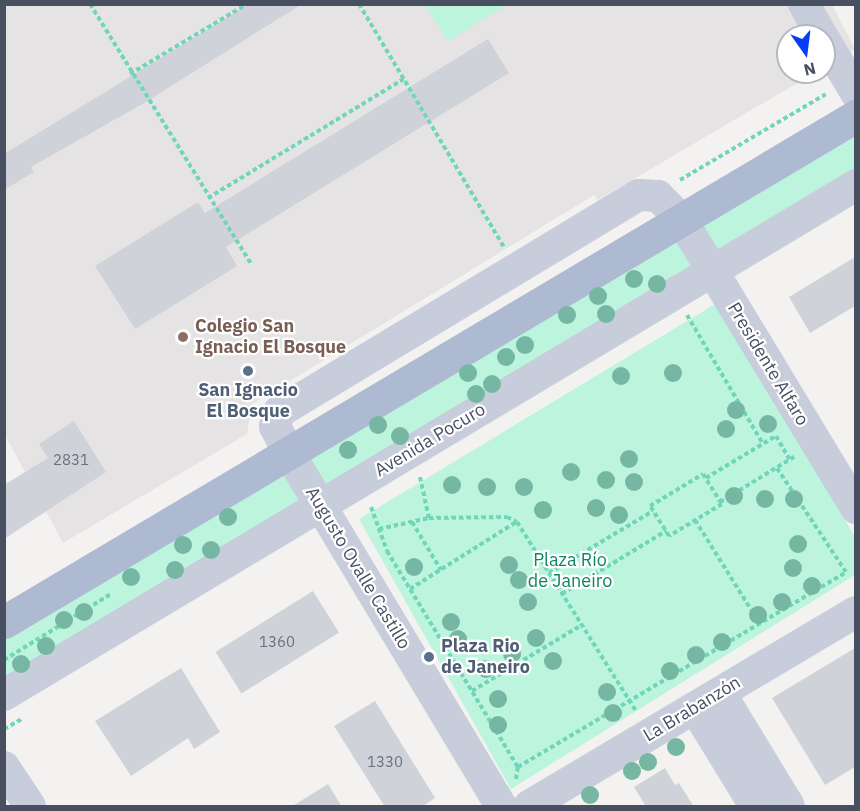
<!DOCTYPE html>
<html>
<head>
<meta charset="utf-8">
<style>
	body { margin:0 }
	#map { position:relative; width:860px; height:811px; overflow:hidden; background:#f4f2f1; font-family:"IBM Plex Sans",sans-serif }
	div>[style] { position:absolute }
	[style*='--x'] { left:calc(var(--x)*1px); top:calc(var(--y)*1px); width:calc(var(--w)*1px); rotate:calc(var(--a)*1deg) }
	.education>* { inset:0; background:#e5e3e3 }
	.green>* { inset:0; background:#bcf4de }
	.building>* { inset:0; background:#d0d2d9; transform-origin:0 0 }
	.path>* { height:4px; margin-top:-2px; transform-origin:0; background:repeating-linear-gradient(90deg,#70d6ba 0 4.5px,transparent 0 7.5px) }
	.minor>* { height:32px; margin:-16px; padding:0 16px; transform-origin:16px; border-radius:16px; background:#c7cdda }
	.major>* { height:33px; margin:-16.5px; padding:0 16.5px; transform-origin:16.5px; border-radius:16.5px; background:#aeb9d2 }
	.trees>* { width:18px; height:18px; margin:-9px; border-radius:50%; background:#76b7a3 }
	.dots>* { width:16px; height:16px; translate:-50% -50%; box-sizing:border-box; border:3px solid #fff; border-radius:50% }
	span { translate:-50% -50%; white-space:nowrap; text-align:center; line-height:1.15; -webkit-text-stroke:4.5px #fff; paint-order:stroke }
	.number-label { font-size:15px; color:#69707f }
	.number-label span { -webkit-text-stroke-width:0 }
	.education-label { font-size:18px; color:#785e54; font-weight:700 }
	.left { translate:0 -50%; text-align:left }
	.street-label { font-size:18px; color:#474f61 }
	.service-label { font-size:18px; color:#4e5e75; font-weight:700 }
	.park-label { font-size:18px; color:#0e8664 }
	.frame { position:absolute; inset:0; border:6px solid #474f61; pointer-events:none }
	.north { position:absolute; left:776px; top:24px; width:60px; height:60px; box-sizing:border-box; background:#fff; border:2px solid #b5b9c0; border-radius:50%; rotate:166deg; font-size:16px; font-weight:700; line-height:24px; text-align:center; color:#474f61 }
	.north::after { content:''; display:block; margin:auto; width:21px; height:27px; background:#063cf8; clip-path:polygon(50% 0,100% 100%,50% 72%,0 100%) }
</style>
</head>
<body>
<div id="map">
	<div class="education">
		<div style="clip-path:polygon(4px 5px,832px 5px,855px 49px,824px 68px,824px 36px,788px 36px,788px 72px,816px 72px,598px 200px,594px 195px,252px 404px,247px 434px,63px 543px,5px 435px)"></div>
	</div>
	<div class="green">
		<div style="clip-path:polygon(425px 5px,507px 5px,448px 41px)"></div>
		<div style="clip-path:polygon(855px 122px,855px 179px,5px 684px,4px 633px)"></div>
		<div style="clip-path:polygon(717px 303px,855px 537px,855px 575px,511px 789px,359px 519px)"></div>
	</div>
	<div class="building">
		<div style="clip-path:polygon(249px 4px,302px 4px,144px 103px,31px 167px,34px 172px,4px 190px,4px 154px)"></div>
		<div style="clip-path:polygon(488px 39px,509px 73px,226px 247px,237px 266px,135px 329px,95px 266px,198px 202px,205px 213px)"></div>
		<div style="clip-path:polygon(855px 257px,855px 306px,810px 333px,789px 297px)"></div>
		<div style="clip-path:polygon(74px 421px,106px 472px,4px 539px,4px 485px,48px 458px,39px 444px)"></div>
		<div style="left:313px;top:591px;width:49px;height:115px;rotate:58deg"></div>
		<div style="clip-path:polygon(855px 648px,855px 767px,825px 785px,772px 698px)"></div>
		<div style="clip-path:polygon(181px 668px,220px 732px,194px 749px,188px 738px,131px 776px,95px 721px)"></div>
		<div style="clip-path:polygon(375px 701px,435px 798px,421px 807px,385px 807px,334px 726px)"></div>
		<div style="clip-path:polygon(665px 768px,675px 785px,679px 783px,694px 807px,643px 807px,645px 805px,634px 787px)"></div>
		<div style="clip-path:polygon(328px 784px,342px 807px,291px 807px)"></div>
	</div>
	<div class="path">
		<div style="--x:90;--y:4;--w:307;--a:58.2"></div>
		<div style="--x:359;--y:4;--w:283;--a:59.2"></div>
		<div style="--x:130;--y:74;--w:136;--a:-30.9"></div>
		<div style="--x:680;--y:180;--w:169;--a:-30.5"></div>
		<div style="--x:208;--y:198;--w:229;--a:-31.3"></div>
		<div style="--x:687;--y:315;--w:150;--a:59.5"></div>
		<div style="--x:703;--y:474;--w:36;--a:58"></div>
		<div style="--x:722;--y:504;--w:62;--a:148.9"></div>
		<div style="--x:669;--y:536;--w:36;--a:-122"></div>
		<div style="--x:650;--y:506;--w:62;--a:-31.1"></div>
		<div style="--x:706;--y:478;--w:82;--a:-31"></div>
		<div style="--x:776;--y:436;--w:28;--a:60"></div>
		<div style="--x:720;--y:502;--w:87;--a:-31.3"></div>
		<div style="--x:371;--y:507;--w:47;--a:70"></div>
		<div style="--x:387;--y:551;--w:253;--a:58.8"></div>
		<div style="--x:429;--y:518;--w:78;--a:-0.7"></div>
		<div style="--x:507;--y:517;--w:11;--a:27"></div>
		<div style="--x:517;--y:522;--w:223;--a:57.8"></div>
		<div style="--x:695;--y:520;--w:123;--a:58"></div>
		<div style="--x:412;--y:522;--w:56;--a:58.9"></div>
		<div style="--x:379;--y:529;--w:51;--a:-12.4"></div>
		<div style="--x:429;--y:518;--w:42;--a:-102.4"></div>
		<div style="--x:549;--y:573;--w:121;--a:-30.8"></div>
		<div style="--x:410;--y:589;--w:125;--a:-32.3"></div>
		<div style="--x:562;--y:594;--w:122;--a:-31.2"></div>
		<div style="--x:4;--y:660;--w:126;--a:-31.7"></div>
		<div style="--x:472;--y:691;--w:128;--a:-31"></div>
		<div style="--x:4;--y:729;--w:21;--a:-29"></div>
		<div style="--x:516;--y:779;--w:12;--a:-81"></div>
		<div style="--x:518;--y:767;--w:382;--a:-30.7"></div>
		<div style="--x:846;--y:572;--w:125;--a:-123.6"></div>
	</div>
	<div class="minor">
		<div style="--x:804;--y:4;--w:37;--a:61"></div>
		<div style="--x:824;--y:39;--w:63;--a:59.3"></div>
		<div style="--x:720;--y:693;--w:132;--a:58.6"></div>
		<div style="--x:4;--y:695;--w:993;--a:-30.9"></div>
		<div style="--x:695;--y:708;--w:115;--a:58.5"></div>
		<div style="--x:4;--y:767;--w:47;--a:56.3"></div>
		<div style="--x:501;--y:806;--w:412;--a:-121"></div>
		<div style="--x:289;--y:453;--w:30;--a:-118"></div>
		<div style="--x:275;--y:427;--w:16;--a:-75"></div>
		<div style="--x:279;--y:412;--w:420;--a:-31.1"></div>
		<div style="--x:639;--y:195;--w:19;--a:3"></div>
		<div style="--x:658;--y:196;--w:33;--a:45"></div>
		<div style="--x:681;--y:219;--w:338;--a:58.8"></div>
		<div style="--x:529;--y:806;--w:380;--a:-30.7"></div>
	</div>
	<div class="major">
		<div style="--x:4;--y:622;--w:991;--a:-30.71"></div>
	</div>
	<div class="trees">
		<div style="left:634px;top:279px"></div>
		<div style="left:657px;top:284px"></div>
		<div style="left:598px;top:296px"></div>
		<div style="left:606px;top:314px"></div>
		<div style="left:567px;top:315px"></div>
		<div style="left:525px;top:345px"></div>
		<div style="left:506px;top:357px"></div>
		<div style="left:468px;top:373px"></div>
		<div style="left:673px;top:373px"></div>
		<div style="left:621px;top:376px"></div>
		<div style="left:492px;top:384px"></div>
		<div style="left:476px;top:394px"></div>
		<div style="left:736px;top:410px"></div>
		<div style="left:768px;top:424px"></div>
		<div style="left:378px;top:425px"></div>
		<div style="left:726px;top:429px"></div>
		<div style="left:400px;top:436px"></div>
		<div style="left:348px;top:450px"></div>
		<div style="left:629px;top:459px"></div>
		<div style="left:571px;top:472px"></div>
		<div style="left:606px;top:480px"></div>
		<div style="left:634px;top:482px"></div>
		<div style="left:452px;top:485px"></div>
		<div style="left:487px;top:487px"></div>
		<div style="left:524px;top:487px"></div>
		<div style="left:734px;top:496px"></div>
		<div style="left:765px;top:499px"></div>
		<div style="left:794px;top:499px"></div>
		<div style="left:596px;top:508px"></div>
		<div style="left:543px;top:510px"></div>
		<div style="left:619px;top:515px"></div>
		<div style="left:228px;top:517px"></div>
		<div style="left:798px;top:544px"></div>
		<div style="left:183px;top:545px"></div>
		<div style="left:211px;top:550px"></div>
		<div style="left:509px;top:565px"></div>
		<div style="left:414px;top:567px"></div>
		<div style="left:793px;top:568px"></div>
		<div style="left:175px;top:570px"></div>
		<div style="left:131px;top:577px"></div>
		<div style="left:519px;top:580px"></div>
		<div style="left:812px;top:586px"></div>
		<div style="left:528px;top:602px"></div>
		<div style="left:782px;top:602px"></div>
		<div style="left:84px;top:612px"></div>
		<div style="left:758px;top:615px"></div>
		<div style="left:64px;top:620px"></div>
		<div style="left:451px;top:622px"></div>
		<div style="left:536px;top:638px"></div>
		<div style="left:458px;top:639px"></div>
		<div style="left:722px;top:642px"></div>
		<div style="left:46px;top:646px"></div>
		<div style="left:512px;top:654px"></div>
		<div style="left:696px;top:655px"></div>
		<div style="left:553px;top:661px"></div>
		<div style="left:21px;top:664px"></div>
		<div style="left:486px;top:669px"></div>
		<div style="left:670px;top:671px"></div>
		<div style="left:607px;top:692px"></div>
		<div style="left:498px;top:699px"></div>
		<div style="left:613px;top:713px"></div>
		<div style="left:498px;top:725px"></div>
		<div style="left:676px;top:747px"></div>
		<div style="left:648px;top:762px"></div>
		<div style="left:632px;top:771px"></div>
		<div style="left:590px;top:795px"></div>
	</div>
	<div class="dots">
		<div style="left:183px;top:337px;background:#8d6e63"></div>
		<div style="left:248px;top:371px;background:#5c6f8a"></div>
		<div style="left:429px;top:657px;background:#5c6f8a"></div>
	</div>
	<div class="number-label">
		<span style="left:71px;top:460px">2831</span>
		<span style="left:277px;top:642px">1360</span>
		<span style="left:385px;top:762px">1330</span>
	</div>
	<div class="education-label">
		<span class="left" style="left:195px;top:337px">Colegio San<br>Ignacio El Bosque</span>
	</div>
	<div class="street-label">
		<span style="left:768px;top:364px;rotate:59deg">Presidente Alfaro</span>
		<span style="left:430px;top:440px;rotate:-31deg">Avenida Pocuro</span>
		<span style="left:358px;top:568px;rotate:59deg">Augusto Ovalle Castillo</span>
		<span style="left:692px;top:709px;rotate:-31deg">La Brabanzón</span>
	</div>
	<div class="service-label">
		<span style="left:248px;top:401px">San Ignacio<br>El Bosque</span>
		<span class="left" style="left:441px;top:657px">Plaza Rio<br>de Janeiro</span>
	</div>
	<div class="park-label">
		<span style="left:570px;top:571px">Plaza Río<br>de Janeiro</span>
	</div>
	<div class="frame"></div>
	<div class="north">N</div>
</div>
</body>
</html>
